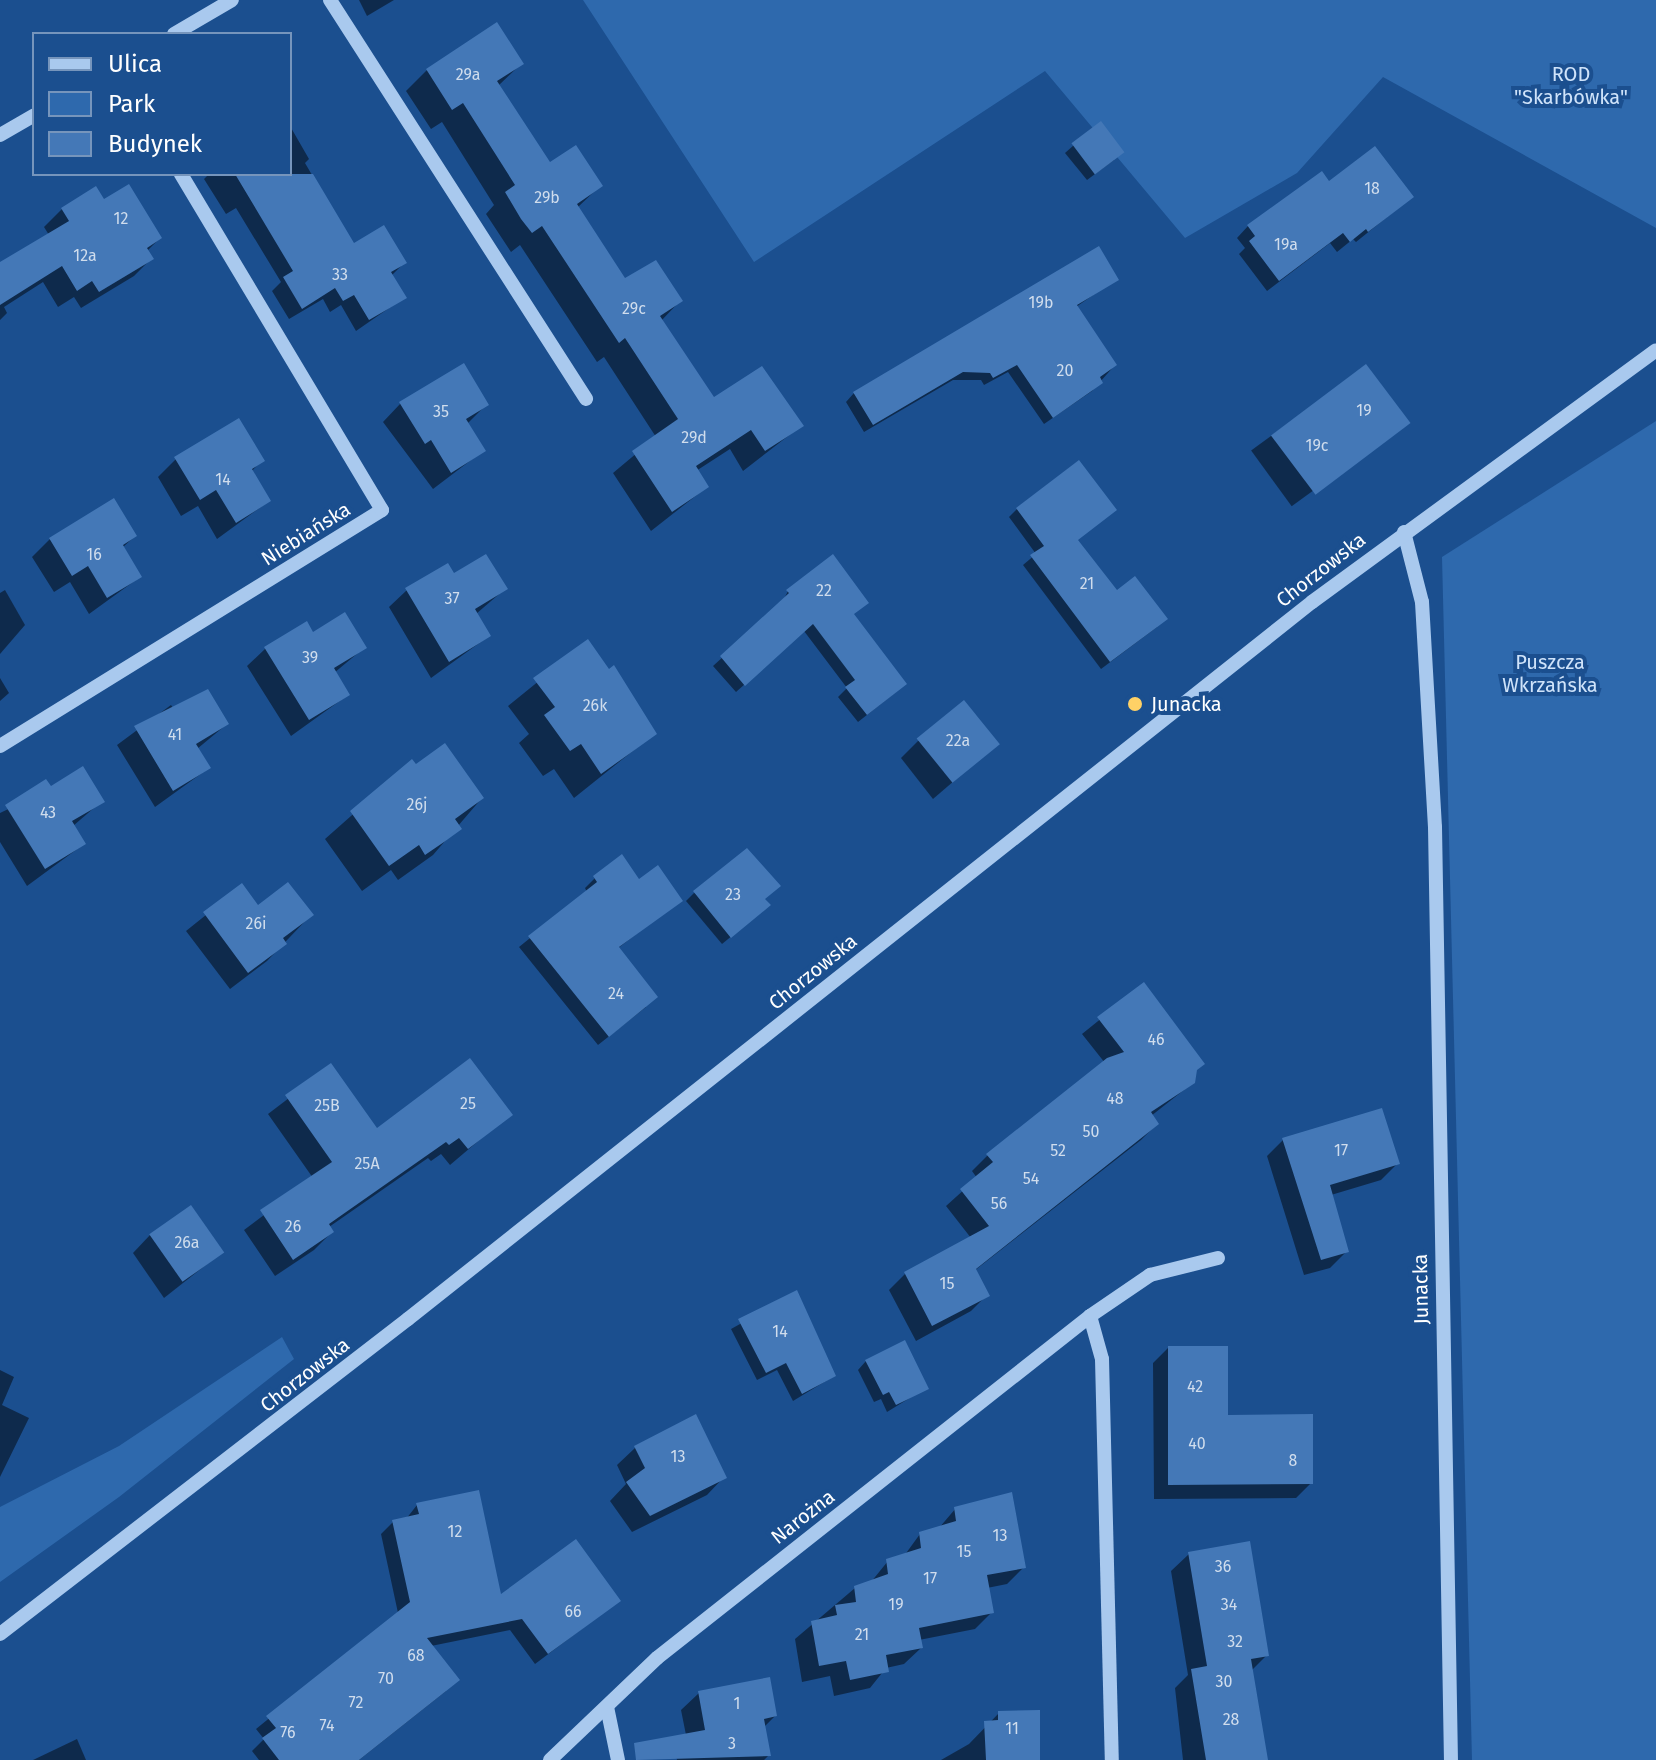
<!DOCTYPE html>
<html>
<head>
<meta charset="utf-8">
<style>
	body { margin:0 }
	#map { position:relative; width:1656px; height:1760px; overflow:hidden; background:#1b4f8f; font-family:"Fira Sans",sans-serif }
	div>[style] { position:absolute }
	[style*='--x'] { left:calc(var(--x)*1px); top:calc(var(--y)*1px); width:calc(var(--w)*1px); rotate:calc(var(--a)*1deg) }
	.green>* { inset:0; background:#2e69ad }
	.shadow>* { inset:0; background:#0007; transform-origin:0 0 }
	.building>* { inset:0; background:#4478b7; transform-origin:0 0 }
	.minor>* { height:14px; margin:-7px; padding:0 7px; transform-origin:7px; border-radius:7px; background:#a9c9ee }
	.dots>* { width:22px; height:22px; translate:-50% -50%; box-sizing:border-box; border:4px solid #1b4f8f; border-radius:50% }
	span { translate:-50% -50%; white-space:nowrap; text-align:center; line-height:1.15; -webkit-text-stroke:8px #1b4f8f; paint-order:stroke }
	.number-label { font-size:16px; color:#d0dded }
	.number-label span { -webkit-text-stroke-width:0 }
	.park-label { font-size:20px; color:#cfe3fa }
	.street-label { font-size:20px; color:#fff }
	.poi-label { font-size:20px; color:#fff }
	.left { translate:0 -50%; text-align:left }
	.legend { position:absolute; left:32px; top:32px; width:260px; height:144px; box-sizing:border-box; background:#1b4f8f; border:2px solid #7695bc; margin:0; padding:10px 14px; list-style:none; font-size:24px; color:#fff }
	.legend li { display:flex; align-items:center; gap:16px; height:40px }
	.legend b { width:40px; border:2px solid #7695bc }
</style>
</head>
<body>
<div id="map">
	<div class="green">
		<div style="clip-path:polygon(583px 0,1656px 0,1656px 228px,1383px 77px,1297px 173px,1185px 238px,1045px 71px,754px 262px)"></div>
		<div style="clip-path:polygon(1656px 421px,1656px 1760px,1472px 1760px,1442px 557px)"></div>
		<div style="clip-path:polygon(282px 1337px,294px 1359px,119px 1497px,0 1582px,0 1507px,119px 1446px)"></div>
	</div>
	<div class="shadow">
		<div style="clip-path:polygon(359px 0,394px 0,367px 16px)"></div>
		<div style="clip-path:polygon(522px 63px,498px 86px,550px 165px,600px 186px,577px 208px,625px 280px,680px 301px,661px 321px,713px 400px,801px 426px,743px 471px,730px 449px,696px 471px,707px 487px,651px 531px,613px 473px,656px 437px,604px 357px,597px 362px,520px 245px,511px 252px,486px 214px,494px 205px,442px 122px,431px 129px,406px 91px,427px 70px)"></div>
		<div style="clip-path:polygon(290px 126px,309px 159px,305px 163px,353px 245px,404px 263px,391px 276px,405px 297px,356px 331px,341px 305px,330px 312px,323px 299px,289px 319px,272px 291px,281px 282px,236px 208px,226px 214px,204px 179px,209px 174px,290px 174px)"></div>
		<div style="clip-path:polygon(1074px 145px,1114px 160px,1087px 180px,1065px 153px)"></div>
		<div style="clip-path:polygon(1329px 183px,1412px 197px,1356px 242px,1353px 239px,1337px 252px,1330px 243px,1267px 291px,1239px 254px,1245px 248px,1237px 238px,1248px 226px)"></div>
		<div style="clip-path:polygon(104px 202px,160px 238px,147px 251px,151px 259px,134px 276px,81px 308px,74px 297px,58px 307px,43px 282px,4px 307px,7px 313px,0 320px,0 264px,49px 235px,44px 227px,62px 209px)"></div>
		<div style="clip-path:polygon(1116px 279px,1076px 307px,1115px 365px,1092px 391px,1044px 424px,1008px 372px,984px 385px,981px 380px,953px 380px,864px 432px,846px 402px,854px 393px)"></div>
		<div style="clip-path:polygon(463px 366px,487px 404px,467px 424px,483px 451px,433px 489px,383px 422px,400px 404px)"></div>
		<div style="left:1366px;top:367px;width:69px;height:142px;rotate:54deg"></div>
		<div style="clip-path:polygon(176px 459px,262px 460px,251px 472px,269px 501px,217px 539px,198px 506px,181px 516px,158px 477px)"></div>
		<div style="clip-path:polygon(1017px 509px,1076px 541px,1116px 593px,1157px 627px,1101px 669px,1023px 565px,1036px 554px,1009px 517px)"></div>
		<div style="clip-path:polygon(135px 536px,122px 548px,140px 577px,89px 614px,70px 582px,54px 592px,32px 557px,50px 539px)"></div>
		<div style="clip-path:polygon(453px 576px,505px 589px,476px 614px,489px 636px,431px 678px,389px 607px,407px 590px)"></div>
		<div style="clip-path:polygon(5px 590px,25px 625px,0 654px,0 593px)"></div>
		<div style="clip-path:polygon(788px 591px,852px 615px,896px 692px,858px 722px,838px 697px,847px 688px,804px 631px,736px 692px,713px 666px,782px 603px)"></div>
		<div style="clip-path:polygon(306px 624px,312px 635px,364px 648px,334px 673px,348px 695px,291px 736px,247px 666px,265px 649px)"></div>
		<div style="clip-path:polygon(587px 642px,609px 671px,614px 667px,654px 734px,574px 798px,554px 769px,543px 776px,519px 743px,529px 734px,508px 706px)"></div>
		<div style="clip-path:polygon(0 678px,9px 693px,0 701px)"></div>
		<div style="clip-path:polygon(171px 705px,175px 711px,227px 724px,197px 749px,209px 768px,155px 807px,117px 745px)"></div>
		<div style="clip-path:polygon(918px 741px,997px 744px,933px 799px,901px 758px)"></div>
		<div style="clip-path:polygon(412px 762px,482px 798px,433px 855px,398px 880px,391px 870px,362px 891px,325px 839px)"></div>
		<div style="clip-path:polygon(50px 789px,102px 801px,73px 826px,84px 844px,27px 886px,0 842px,0 813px)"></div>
		<div style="clip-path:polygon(595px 878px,639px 881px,680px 900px,617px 949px,646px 1007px,598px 1045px,519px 947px,587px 892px,585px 888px)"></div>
		<div style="clip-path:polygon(242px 886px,257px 908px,311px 915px,267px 961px,230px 989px,186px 931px)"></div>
		<div style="clip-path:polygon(694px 893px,760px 913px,722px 944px,686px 901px)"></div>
		<div style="clip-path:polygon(1144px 984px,1195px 1071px,1194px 1082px,1151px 1116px,1157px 1124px,1141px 1140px,974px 1271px,987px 1295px,971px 1311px,916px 1341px,889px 1290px,905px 1274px,971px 1238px,946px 1206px,977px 1178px,972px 1171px,988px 1155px,1105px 1063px,1082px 1034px)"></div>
		<div style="clip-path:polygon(331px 1066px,376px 1131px,510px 1114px,450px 1165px,441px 1154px,431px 1161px,428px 1158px,329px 1227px,332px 1232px,314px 1250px,275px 1276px,244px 1230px,313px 1178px,268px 1114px)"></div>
		<div style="clip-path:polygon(1283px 1140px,1398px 1163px,1381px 1180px,1331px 1195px,1347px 1251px,1330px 1268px,1304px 1275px,1267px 1156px)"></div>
		<div style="clip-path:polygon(150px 1235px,221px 1253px,164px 1298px,133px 1253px)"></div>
		<div style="clip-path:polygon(796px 1293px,834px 1376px,793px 1401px,777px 1370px,757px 1380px,731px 1329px)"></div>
		<div style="clip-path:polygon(1168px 1348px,1226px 1417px,1311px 1483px,1296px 1498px,1154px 1499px,1153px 1363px)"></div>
		<div style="clip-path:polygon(866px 1361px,926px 1388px,887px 1412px,881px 1399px,874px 1402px,858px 1370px)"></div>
		<div style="clip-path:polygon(0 1370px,14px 1377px,2px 1405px,29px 1418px,0 1477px)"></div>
		<div style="clip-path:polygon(695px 1417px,724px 1477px,707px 1495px,632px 1532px,610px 1501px,626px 1484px,617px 1465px,635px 1448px)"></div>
		<div style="clip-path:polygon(417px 1505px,499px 1597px,619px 1601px,535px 1664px,510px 1630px,431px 1646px,446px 1691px,359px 1760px,259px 1760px,252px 1751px,264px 1739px,256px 1729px,398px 1613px,381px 1534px,393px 1522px,406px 1519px)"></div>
		<div style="clip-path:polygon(956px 1508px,1024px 1567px,1007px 1584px,987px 1588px,992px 1612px,975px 1629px,919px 1640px,921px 1648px,904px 1664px,886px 1668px,870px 1688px,834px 1696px,830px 1676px,802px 1682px,795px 1639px,855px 1588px,871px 1582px,888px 1561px,904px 1556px,920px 1534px,939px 1528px)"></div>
		<div style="clip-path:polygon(1189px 1554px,1267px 1655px,1251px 1671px,1266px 1760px,1183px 1760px,1175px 1688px,1188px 1675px,1171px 1571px)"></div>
		<div style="clip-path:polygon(699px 1693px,775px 1716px,764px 1727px,769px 1755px,764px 1760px,677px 1760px,675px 1752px,687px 1740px,681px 1710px)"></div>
		<div style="clip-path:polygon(999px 1713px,1037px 1760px,941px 1760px,969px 1744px)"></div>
		<div style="clip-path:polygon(77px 1739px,86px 1760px,33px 1760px)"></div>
	</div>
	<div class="building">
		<div style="clip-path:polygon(497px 22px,524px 64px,497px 81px,550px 162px,576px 145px,603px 186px,577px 204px,625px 278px,656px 260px,683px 301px,660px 316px,714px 397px,762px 366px,804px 426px,765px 451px,751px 430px,696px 466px,709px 487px,672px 512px,632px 451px,678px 419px,625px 338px,619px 343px,542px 226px,532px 233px,521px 219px,505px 192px,515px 185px,463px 103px,452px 110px,426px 69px)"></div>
		<div style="left:1101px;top:121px;width:39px;height:37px;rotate:53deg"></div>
		<div style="clip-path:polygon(1375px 146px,1414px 197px,1368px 232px,1366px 229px,1350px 242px,1343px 233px,1279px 281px,1249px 241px,1255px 236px,1247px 225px,1322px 171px,1329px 181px)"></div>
		<div style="clip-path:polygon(235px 174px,313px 174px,354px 243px,384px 225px,407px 263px,391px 272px,407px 298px,369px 320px,354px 295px,343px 301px,335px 288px,302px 309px,283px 277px,293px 271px)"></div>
		<div style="clip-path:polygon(129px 184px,162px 238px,147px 248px,154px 259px,99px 292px,92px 281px,77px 291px,62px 266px,0 305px,0 262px,69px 221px,61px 208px,96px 186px,104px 199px)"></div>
		<div style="clip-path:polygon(1099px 246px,1119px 280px,1077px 305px,1117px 365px,1100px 377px,1103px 383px,1053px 418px,1017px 365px,993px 378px,990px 373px,963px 372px,873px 425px,853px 392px)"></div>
		<div style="clip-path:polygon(464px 363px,489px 405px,466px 419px,486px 451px,451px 473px,431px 440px,425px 444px,399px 402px)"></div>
		<div style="left:1366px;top:364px;width:74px;height:119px;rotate:53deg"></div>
		<div style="clip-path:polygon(239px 418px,265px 461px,252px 469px,271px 501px,236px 523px,216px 490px,200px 500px,174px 457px)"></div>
		<div style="clip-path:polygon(1079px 460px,1117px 510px,1078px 540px,1117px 590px,1135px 576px,1168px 619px,1110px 662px,1030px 555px,1044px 546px,1016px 508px)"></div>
		<div style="clip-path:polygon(114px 498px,137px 536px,123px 545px,142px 577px,107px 598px,88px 566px,72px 576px,49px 538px)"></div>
		<div style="clip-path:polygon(486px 554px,508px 589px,475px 609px,491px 636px,449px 662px,405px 588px,448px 563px,454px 573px)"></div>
		<div style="clip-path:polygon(833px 554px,869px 603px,854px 614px,907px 684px,867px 715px,845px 687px,855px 680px,813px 624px,745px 686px,720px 656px,789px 593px,786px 590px)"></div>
		<div style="clip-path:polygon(345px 612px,367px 648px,334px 668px,350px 695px,309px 720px,264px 647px,307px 621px,313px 632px)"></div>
		<div style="clip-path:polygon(588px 639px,609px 669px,614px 665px,657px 734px,601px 774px,581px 744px,570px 751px,544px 715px,555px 707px,533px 678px)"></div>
		<div style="clip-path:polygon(208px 689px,229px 724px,196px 744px,211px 768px,173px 791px,134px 726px)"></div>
		<div style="left:964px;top:700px;width:57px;height:61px;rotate:51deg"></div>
		<div style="clip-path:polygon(445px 743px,484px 798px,455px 819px,462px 829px,444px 842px,425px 855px,419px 845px,389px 866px,350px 811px,412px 759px,416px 764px)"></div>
		<div style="clip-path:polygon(83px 766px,105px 802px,72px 821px,86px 844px,45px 869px,5px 805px,46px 779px,51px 786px)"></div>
		<div style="clip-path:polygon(747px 848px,781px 886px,765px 899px,771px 905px,731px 938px,693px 891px)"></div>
		<div style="clip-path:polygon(622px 854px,639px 879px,658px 865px,683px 901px,619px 947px,658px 997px,609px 1037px,528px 936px,597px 882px,593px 876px)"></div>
		<div style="clip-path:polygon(288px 882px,314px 915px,283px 938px,287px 944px,248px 973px,203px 912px,242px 883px,258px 905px)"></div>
		<div style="clip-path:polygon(1144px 982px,1205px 1064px,1197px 1070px,1195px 1083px,1151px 1112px,1159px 1124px,976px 1269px,990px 1296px,932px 1326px,904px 1272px,989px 1226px,960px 1189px,993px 1162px,986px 1154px,1107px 1058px,1124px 1052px,1097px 1017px)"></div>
		<div style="clip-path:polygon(470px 1058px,513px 1115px,468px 1149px,459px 1138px,449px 1145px,446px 1142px,329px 1224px,334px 1232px,293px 1260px,260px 1210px,332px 1162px,285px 1095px,331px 1063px,377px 1128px)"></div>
		<div style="clip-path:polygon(1382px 1108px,1400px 1164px,1330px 1185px,1349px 1252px,1321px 1260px,1282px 1138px)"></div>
		<div style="left:191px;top:1205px;width:58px;height:51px;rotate:55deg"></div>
		<div style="clip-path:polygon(797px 1290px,836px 1376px,802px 1394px,786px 1363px,766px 1373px,738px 1319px)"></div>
		<div style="clip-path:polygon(905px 1340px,929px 1389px,896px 1405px,889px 1392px,883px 1395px,865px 1360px)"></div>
		<div style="clip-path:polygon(1168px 1346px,1228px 1346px,1228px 1415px,1313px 1414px,1313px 1484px,1168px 1485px)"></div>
		<div style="clip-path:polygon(696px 1414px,727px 1478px,650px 1516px,626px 1482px,645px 1468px,634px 1446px)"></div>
		<div style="clip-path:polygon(479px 1490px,501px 1594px,576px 1539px,621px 1601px,548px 1654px,522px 1619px,427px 1638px,460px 1680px,359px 1760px,279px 1760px,262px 1738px,276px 1728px,266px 1716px,410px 1602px,392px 1520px,419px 1514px,416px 1503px)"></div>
		<div style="clip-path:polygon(1012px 1492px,1026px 1568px,987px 1575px,994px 1613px,919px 1628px,923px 1648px,886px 1655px,889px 1672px,850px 1680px,846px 1661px,819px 1666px,811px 1621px,837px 1615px,835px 1605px,856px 1602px,854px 1586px,888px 1574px,886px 1559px,921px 1548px,919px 1532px,956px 1521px,954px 1507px)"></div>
		<div style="clip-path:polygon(1250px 1541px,1269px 1656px,1251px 1659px,1268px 1760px,1206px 1760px,1191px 1669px,1207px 1666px,1188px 1552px)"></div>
		<div style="clip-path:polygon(770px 1677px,777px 1716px,764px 1719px,771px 1756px,636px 1760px,634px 1743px,705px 1730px,698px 1691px)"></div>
		<div style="clip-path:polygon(1040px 1710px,1040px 1760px,986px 1760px,984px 1721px,998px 1720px,998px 1711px)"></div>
	</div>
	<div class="minor">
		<div style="--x:330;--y:0;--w:474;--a:57.3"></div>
		<div style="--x:174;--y:34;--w:67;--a:-30.4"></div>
		<div style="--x:0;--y:135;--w:39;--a:-30"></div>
		<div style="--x:1404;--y:532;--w:72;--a:75.6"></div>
		<div style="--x:1422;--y:602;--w:225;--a:86.7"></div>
		<div style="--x:1435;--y:827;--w:933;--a:89.02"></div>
		<div style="--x:0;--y:746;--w:449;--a:-31.7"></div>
		<div style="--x:382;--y:510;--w:392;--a:-120.9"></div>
		<div style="--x:1090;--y:1316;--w:45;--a:74.4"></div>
		<div style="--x:1102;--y:1359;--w:401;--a:88.6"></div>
		<div style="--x:0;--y:1634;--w:515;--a:-37.67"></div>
		<div style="--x:408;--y:1319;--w:1154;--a:-38.42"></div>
		<div style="--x:1312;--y:602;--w:426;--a:-36.2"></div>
		<div style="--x:607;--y:1707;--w:54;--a:78.3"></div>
		<div style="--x:550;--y:1760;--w:148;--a:-43.6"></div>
		<div style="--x:657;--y:1658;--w:552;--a:-38.3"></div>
		<div style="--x:1090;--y:1316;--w:73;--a:-34.3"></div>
		<div style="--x:1150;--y:1275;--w:70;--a:-14"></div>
	</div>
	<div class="dots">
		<div style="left:1135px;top:704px;background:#ffd166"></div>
	</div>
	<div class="number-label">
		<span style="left:468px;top:75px">29a</span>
		<span style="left:1372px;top:189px">18</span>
		<span style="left:547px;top:198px">29b</span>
		<span style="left:121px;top:219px">12</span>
		<span style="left:1286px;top:245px">19a</span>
		<span style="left:85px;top:256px">12a</span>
		<span style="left:340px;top:275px">33</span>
		<span style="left:1041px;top:303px">19b</span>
		<span style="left:634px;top:309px">29c</span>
		<span style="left:1065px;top:371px">20</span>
		<span style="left:1364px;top:411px">19</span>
		<span style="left:441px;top:412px">35</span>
		<span style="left:694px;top:438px">29d</span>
		<span style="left:1317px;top:446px">19c</span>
		<span style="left:223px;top:480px">14</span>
		<span style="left:94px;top:555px">16</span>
		<span style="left:1087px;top:584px">21</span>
		<span style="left:824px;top:591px">22</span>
		<span style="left:452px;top:599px">37</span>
		<span style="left:310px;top:658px">39</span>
		<span style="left:595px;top:706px">26k</span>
		<span style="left:175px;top:735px">41</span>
		<span style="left:958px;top:741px">22a</span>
		<span style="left:417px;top:805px">26j</span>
		<span style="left:48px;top:813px">43</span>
		<span style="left:733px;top:895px">23</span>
		<span style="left:256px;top:924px">26i</span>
		<span style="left:616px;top:994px">24</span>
		<span style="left:1156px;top:1040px">46</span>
		<span style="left:1115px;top:1099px">48</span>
		<span style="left:468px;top:1104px">25</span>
		<span style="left:327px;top:1106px">25B</span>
		<span style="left:1091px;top:1132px">50</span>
		<span style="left:1058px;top:1151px">52</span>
		<span style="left:1341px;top:1151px">17</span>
		<span style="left:367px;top:1164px">25A</span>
		<span style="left:1031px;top:1179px">54</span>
		<span style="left:999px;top:1204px">56</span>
		<span style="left:293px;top:1227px">26</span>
		<span style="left:187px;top:1243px">26a</span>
		<span style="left:947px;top:1284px">15</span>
		<span style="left:780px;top:1332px">14</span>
		<span style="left:1195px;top:1387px">42</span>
		<span style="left:1197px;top:1444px">40</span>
		<span style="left:678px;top:1457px">13</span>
		<span style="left:1293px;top:1461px">8</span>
		<span style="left:455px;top:1532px">12</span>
		<span style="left:1000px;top:1536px">13</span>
		<span style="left:964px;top:1552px">15</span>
		<span style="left:1223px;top:1567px">36</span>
		<span style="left:930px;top:1579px">17</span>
		<span style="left:896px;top:1605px">19</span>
		<span style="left:1229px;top:1605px">34</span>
		<span style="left:573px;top:1612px">66</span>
		<span style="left:862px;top:1635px">21</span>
		<span style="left:1235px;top:1642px">32</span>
		<span style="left:416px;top:1656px">68</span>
		<span style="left:386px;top:1679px">70</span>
		<span style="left:1224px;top:1682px">30</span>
		<span style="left:356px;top:1703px">72</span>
		<span style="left:737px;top:1704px">1</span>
		<span style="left:1231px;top:1720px">28</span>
		<span style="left:327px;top:1726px">74</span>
		<span style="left:1012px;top:1729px">11</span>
		<span style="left:288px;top:1733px">76</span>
		<span style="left:732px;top:1744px">3</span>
	</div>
	<div class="park-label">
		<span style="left:1571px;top:86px">ROD<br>"Skarbówka"</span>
		<span style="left:1550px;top:674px">Puszcza<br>Wkrzańska</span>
	</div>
	<div class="street-label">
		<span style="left:306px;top:534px;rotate:-32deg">Niebiańska</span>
		<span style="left:1321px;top:570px;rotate:-38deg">Chorzowska</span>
		<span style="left:813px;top:972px;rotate:-39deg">Chorzowska</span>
		<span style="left:1421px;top:1289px;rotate:-91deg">Junacka</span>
		<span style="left:305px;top:1375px;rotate:-38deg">Chorzowska</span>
		<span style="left:803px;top:1517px;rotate:-38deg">Narożna</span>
	</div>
	<div class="poi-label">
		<span class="left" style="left:1151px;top:704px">Junacka</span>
	</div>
	<ul class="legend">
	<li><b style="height:10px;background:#a9c9ee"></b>Ulica</li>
	<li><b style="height:22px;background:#2e69ad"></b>Park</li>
	<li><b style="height:22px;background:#4478b7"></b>Budynek</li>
	</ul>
</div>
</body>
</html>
